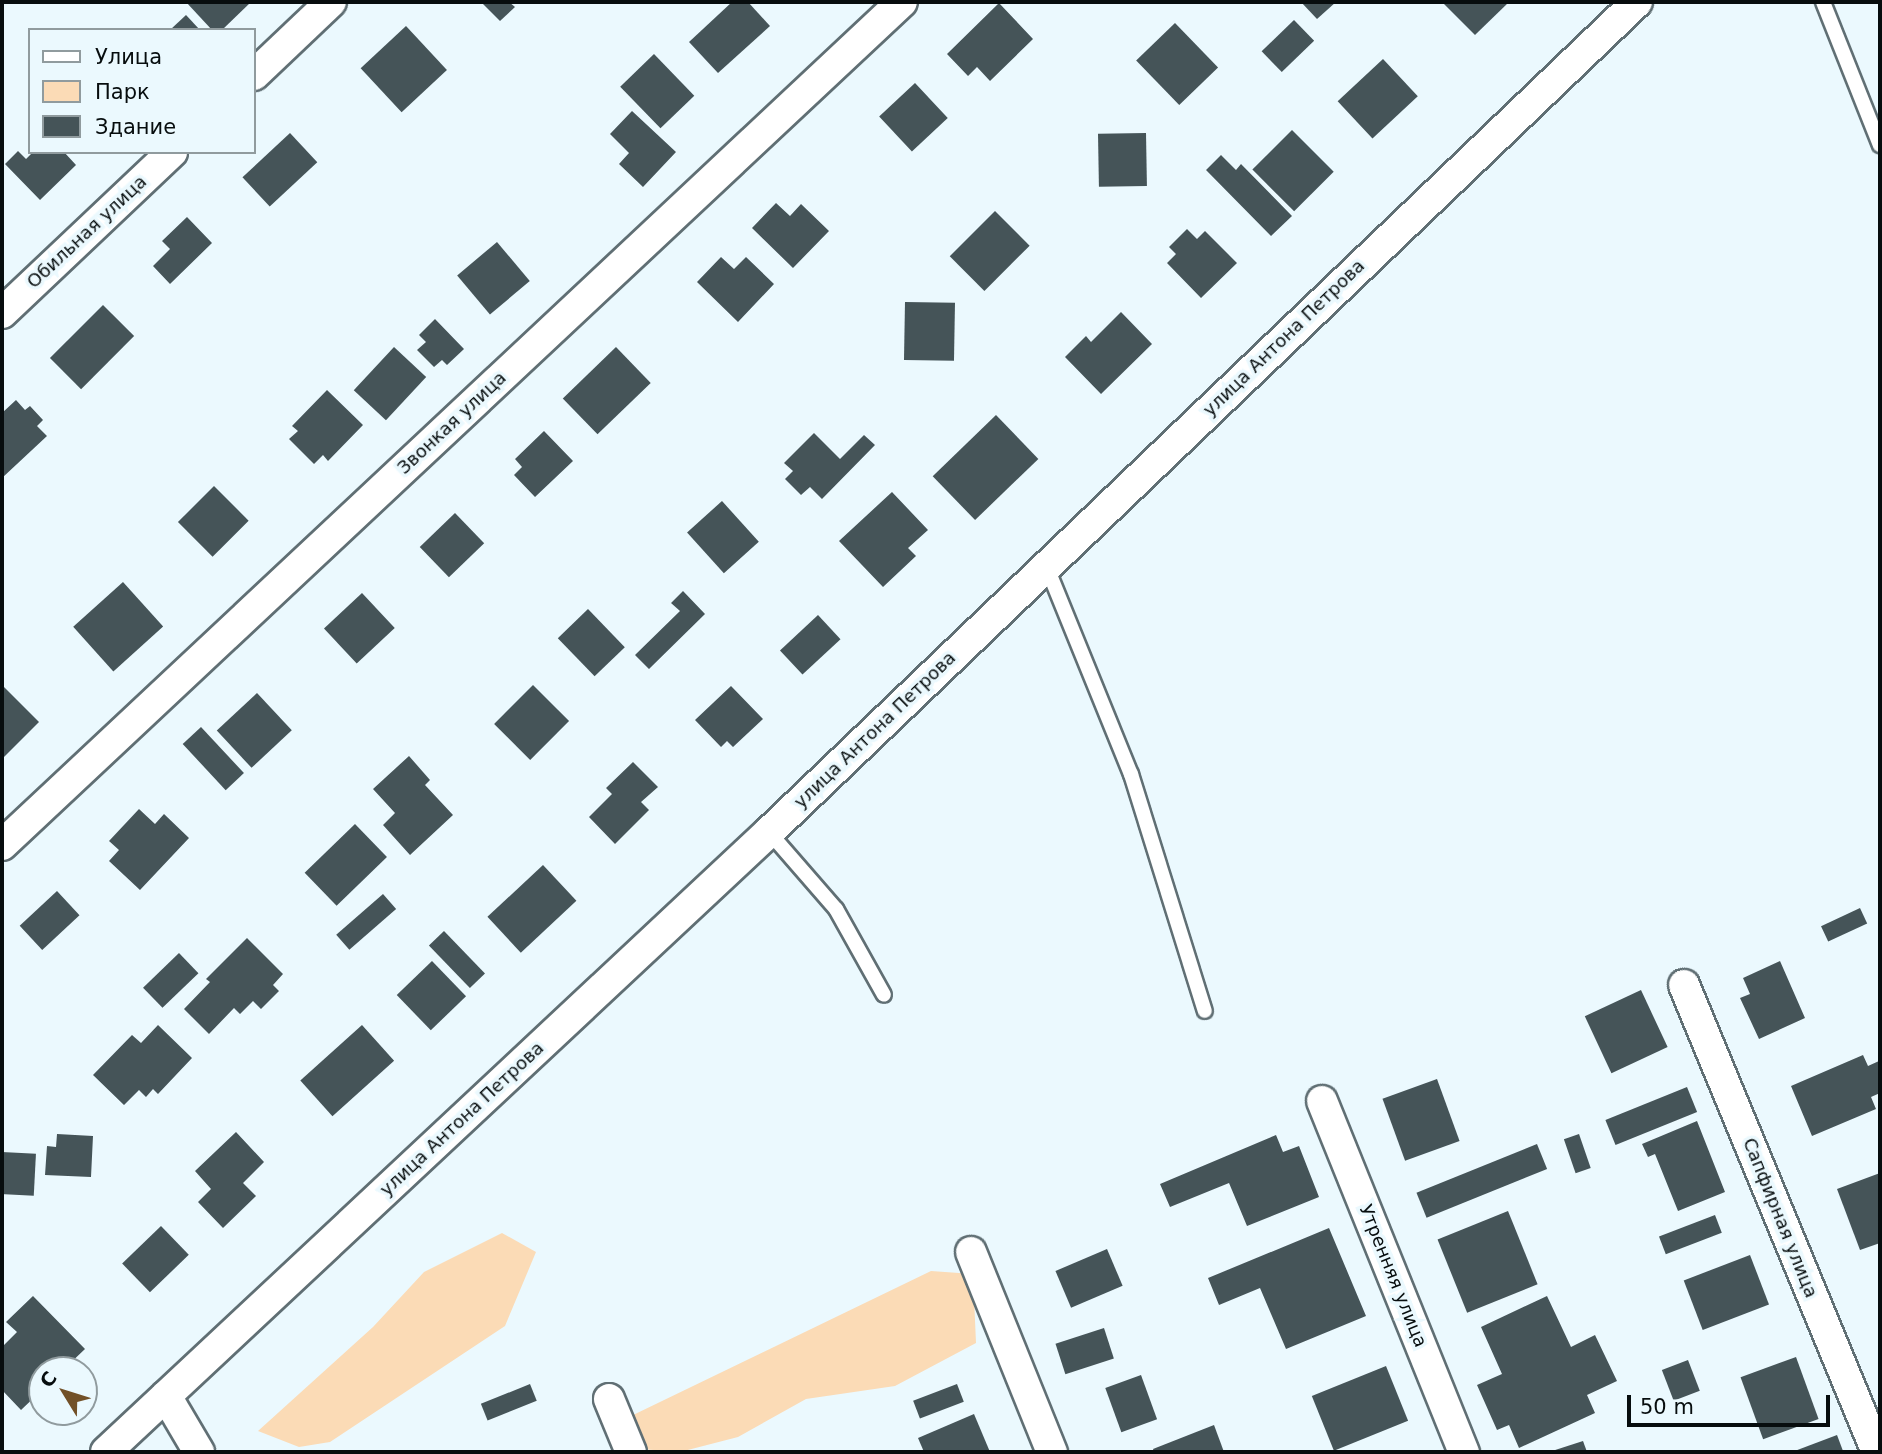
<!DOCTYPE html>
<html>
<head>
<meta charset="utf-8">
<style>
	body { margin:0 }
	#map { position:relative; width:1882px; height:1454px; overflow:hidden; background:#ebf9fe; font-family:"DejaVu Sans",sans-serif }
	div>[style] { position:absolute }
	[style*='--x'] { left:calc(var(--x)*1px); top:calc(var(--y)*1px); width:calc(var(--w)*1px); rotate:calc(var(--a)*1deg) }
	.green>* { inset:0; background:#fbdbb6 }
	.building>* { inset:0; background:#455458; transform-origin:0 0 }
	.roads { filter:drop-shadow(2px 0 #606f74) drop-shadow(-2px 0 #606f74) drop-shadow(0 2px #606f74) drop-shadow(0 -2px #606f74) }
	.lane>* { height:14px; margin:-7px; padding:0 7px; transform-origin:7px; border-radius:7px; background:#fff }
	.street>* { height:30px; margin:-15px; padding:0 15px; transform-origin:15px; border-radius:15px; background:#fff }
	span { translate:-50% -50%; white-space:nowrap; text-align:center; line-height:1.15; -webkit-text-stroke:7px #ebf9fe; paint-order:stroke }
	.street-label { font-size:18px; color:#070d0e }
	.frame { position:absolute; inset:0; border:4px solid #070d0e; pointer-events:none }
	.legend { position:absolute; left:28px; top:28px; width:228px; height:126px; box-sizing:border-box; background:#ebf9fe; border:2px solid #909b9e; margin:0; padding:9px 12px; list-style:none; font-size:21px; color:#070d0e }
	.legend li { display:flex; align-items:center; gap:14px; height:35px }
	.legend b { width:35px; border:2px solid #909b9e }
	.north { position:absolute; left:28px; top:1356px; width:70px; height:70px; box-sizing:border-box; background:#ebf9fe; border:2px solid #909b9e; border-radius:50%; rotate:308deg; font-size:19px; font-weight:700; line-height:28px; text-align:center; color:#070d0e }
	.north::after { content:''; display:block; margin:auto; width:24px; height:32px; background:#725128; clip-path:polygon(50% 0,100% 100%,50% 72%,0 100%) }
	.scale { position:absolute; left:1627px; top:1395px; width:203px; height:32px; box-sizing:border-box; border:4px solid #070d0e; border-top:0; padding-left:9px; font-size:21px; line-height:24px; white-space:nowrap; color:#070d0e; -webkit-text-stroke:5px #ebf9fe; paint-order:stroke }
</style>
</head>
<body>
<div id="map">
	<div class="green">
		<div style="clip-path:polygon(502px 1233px,536px 1252px,505px 1326px,330px 1442px,299px 1447px,258px 1431px,373px 1327px,424px 1272px)"></div>
		<div style="clip-path:polygon(931px 1271px,973px 1274px,976px 1343px,895px 1386px,806px 1399px,738px 1437px,680px 1452px,640px 1449px,631px 1416px)"></div>
	</div>
	<div class="building">
		<div style="clip-path:polygon(186px 2px,251px 2px,222px 30px,212px 30px)"></div>
		<div style="clip-path:polygon(481px 2px,509px 2px,515px 7px,500px 21px)"></div>
		<div style="clip-path:polygon(732px 2px,748px 2px,770px 26px,718px 73px,689px 42px)"></div>
		<div style="clip-path:polygon(1301px 2px,1336px 2px,1317px 19px)"></div>
		<div style="clip-path:polygon(1442px 2px,1509px 2px,1475px 35px)"></div>
		<div style="clip-path:polygon(999px 3px,1033px 39px,990px 81px,977px 67px,968px 76px,947px 54px)"></div>
		<div style="clip-path:polygon(186px 15px,200px 30px,170px 30px)"></div>
		<div style="left:1294px;top:20px;width:29px;height:45px;rotate:46deg"></div>
		<div style="left:1175px;top:23px;width:62px;height:54px;rotate:46deg"></div>
		<div style="left:406px;top:26px;width:60px;height:62px;rotate:47deg"></div>
		<div style="left:654px;top:54px;width:58px;height:47px;rotate:46deg"></div>
		<div style="left:1383px;top:59px;width:51px;height:62px;rotate:47deg"></div>
		<div style="left:915px;top:83px;width:48px;height:49px;rotate:47deg"></div>
		<div style="clip-path:polygon(632px 111px,676px 152px,643px 187px,619px 164px,629px 153px,610px 134px)"></div>
		<div style="left:1292px;top:130px;width:59px;height:56px;rotate:45deg"></div>
		<div style="left:290px;top:133px;width:40px;height:65px;rotate:47deg"></div>
		<div style="left:1146px;top:133px;width:53px;height:48px;rotate:89deg"></div>
		<div style="clip-path:polygon(18px 151px,26px 159px,33px 152px,64px 152px,76px 165px,40px 200px,5px 164px)"></div>
		<div style="clip-path:polygon(1221px 155px,1236px 170px,1241px 164px,1292px 216px,1271px 236px,1206px 170px)"></div>
		<div style="clip-path:polygon(776px 203px,790px 216px,801px 204px,829px 231px,793px 268px,752px 228px)"></div>
		<div style="left:995px;top:211px;width:49px;height:64px;rotate:45deg"></div>
		<div style="clip-path:polygon(187px 217px,212px 243px,170px 284px,153px 266px,170px 249px,162px 241px)"></div>
		<div style="clip-path:polygon(1187px 229px,1197px 239px,1205px 231px,1237px 263px,1201px 298px,1167px 263px,1176px 254px,1169px 247px)"></div>
		<div style="left:497px;top:242px;width:51px;height:52px;rotate:50deg"></div>
		<div style="clip-path:polygon(721px 257px,734px 269px,746px 257px,774px 284px,738px 322px,697px 282px)"></div>
		<div style="left:905px;top:302px;width:50px;height:58px;rotate:1deg"></div>
		<div style="left:103px;top:305px;width:44px;height:75px;rotate:45deg"></div>
		<div style="clip-path:polygon(1121px 312px,1152px 344px,1101px 394px,1065px 357px,1086px 336px,1091px 342px)"></div>
		<div style="clip-path:polygon(435px 319px,464px 349px,447px 365px,442px 360px,434px 367px,417px 350px,426px 342px,419px 335px)"></div>
		<div style="left:394px;top:347px;width:44px;height:59px;rotate:43deg"></div>
		<div style="left:616px;top:347px;width:50px;height:74px;rotate:46deg"></div>
		<div style="clip-path:polygon(327px 390px,363px 425px,328px 461px,323px 455px,314px 464px,289px 439px,298px 431px,292px 426px)"></div>
		<div style="clip-path:polygon(16px 400px,25px 410px,30px 406px,43px 420px,37px 426px,47px 436px,2px 478px,2px 413px)"></div>
		<div style="left:996px;top:415px;width:61px;height:88px;rotate:46deg"></div>
		<div style="clip-path:polygon(544px 431px,573px 461px,535px 497px,514px 475px,522px 467px,515px 459px)"></div>
		<div style="clip-path:polygon(814px 433px,840px 459px,864px 435px,875px 445px,822px 499px,810px 487px,801px 495px,785px 479px,793px 471px,784px 463px)"></div>
		<div style="left:214px;top:486px;width:49px;height:51px;rotate:45deg"></div>
		<div style="clip-path:polygon(892px 492px,928px 530px,908px 548px,916px 556px,883px 587px,839px 541px)"></div>
		<div style="left:722px;top:501px;width:55px;height:47px;rotate:48deg"></div>
		<div style="left:455px;top:513px;width:42px;height:49px;rotate:46deg"></div>
		<div style="left:123px;top:582px;width:60px;height:67px;rotate:48deg"></div>
		<div style="clip-path:polygon(683px 591px,705px 614px,649px 669px,635px 655px,680px 611px,671px 603px)"></div>
		<div style="left:362px;top:593px;width:48px;height:52px;rotate:47deg"></div>
		<div style="left:588px;top:609px;width:53px;height:42px;rotate:46deg"></div>
		<div style="left:818px;top:615px;width:33px;height:52px;rotate:47deg"></div>
		<div style="clip-path:polygon(2px 685px,39px 722px,2px 759px)"></div>
		<div style="left:533px;top:685px;width:51px;height:55px;rotate:45deg"></div>
		<div style="clip-path:polygon(731px 686px,763px 719px,733px 747px,727px 741px,721px 747px,695px 720px)"></div>
		<div style="left:257px;top:693px;width:51px;height:55px;rotate:47deg"></div>
		<div style="left:201px;top:727px;width:63px;height:25px;rotate:47deg"></div>
		<div style="clip-path:polygon(409px 756px,430px 780px,425px 785px,453px 815px,410px 855px,383px 825px,395px 813px,373px 789px)"></div>
		<div style="clip-path:polygon(633px 762px,658px 787px,641px 802px,649px 810px,615px 844px,589px 817px,612px 794px,606px 788px)"></div>
		<div style="clip-path:polygon(139px 809px,155px 824px,164px 814px,189px 838px,140px 890px,109px 861px,119px 850px,109px 841px)"></div>
		<div style="left:355px;top:824px;width:46px;height:70px;rotate:46deg"></div>
		<div style="left:543px;top:865px;width:49px;height:76px;rotate:47deg"></div>
		<div style="left:57px;top:891px;width:33px;height:51px;rotate:47deg"></div>
		<div style="left:383px;top:894px;width:20px;height:62px;rotate:49deg"></div>
		<div style="left:1860px;top:908px;width:17px;height:43px;rotate:65deg"></div>
		<div style="left:444px;top:931px;width:59px;height:21px;rotate:46deg"></div>
		<div style="clip-path:polygon(247px 938px,283px 974px,273px 985px,279px 991px,261px 1009px,253px 1001px,240px 1014px,234px 1008px,209px 1034px,184px 1009px,210px 982px,206px 979px)"></div>
		<div style="left:179px;top:953px;width:28px;height:50px;rotate:46deg"></div>
		<div style="left:432px;top:961px;width:49px;height:49px;rotate:46deg"></div>
		<div style="clip-path:polygon(1780px 961px,1805px 1018px,1759px 1039px,1740px 998px,1750px 994px,1743px 978px)"></div>
		<div style="left:1641px;top:990px;width:63px;height:62px;rotate:65deg"></div>
		<div style="clip-path:polygon(158px 1025px,192px 1058px,158px 1094px,153px 1089px,146px 1097px,139px 1090px,124px 1105px,93px 1075px,132px 1035px,141px 1043px)"></div>
		<div style="left:362px;top:1025px;width:48px;height:83px;rotate:48deg"></div>
		<div style="clip-path:polygon(1863px 1055px,1868px 1066px,1879px 1061px,1880px 1065px,1880px 1093px,1871px 1097px,1876px 1109px,1812px 1136px,1791px 1086px)"></div>
		<div style="left:1437px;top:1079px;width:66px;height:58px;rotate:70deg"></div>
		<div style="left:1687px;top:1087px;width:27px;height:88px;rotate:68deg"></div>
		<div style="clip-path:polygon(1697px 1121px,1725px 1192px,1678px 1211px,1655px 1154px,1648px 1157px,1642px 1144px)"></div>
		<div style="clip-path:polygon(236px 1132px,264px 1162px,243px 1183px,256px 1196px,223px 1228px,198px 1202px,211px 1189px,195px 1171px)"></div>
		<div style="clip-path:polygon(57px 1134px,93px 1136px,91px 1177px,45px 1175px,47px 1146px,56px 1147px)"></div>
		<div style="left:1579px;top:1134px;width:36px;height:16px;rotate:71deg"></div>
		<div style="clip-path:polygon(1276px 1135px,1283px 1152px,1299px 1146px,1319px 1197px,1247px 1226px,1229px 1183px,1170px 1207px,1160px 1184px)"></div>
		<div style="left:1537px;top:1144px;width:27px;height:130px;rotate:68deg"></div>
		<div style="left:2px;top:1152px;width:34px;height:42px;rotate:3deg"></div>
		<div style="clip-path:polygon(1880px 1173px,1880px 1243px,1860px 1250px,1837px 1189px)"></div>
		<div style="left:1508px;top:1211px;width:79px;height:76px;rotate:68deg"></div>
		<div style="left:1715px;top:1215px;width:19px;height:60px;rotate:69deg"></div>
		<div style="left:161px;top:1226px;width:40px;height:54px;rotate:46deg"></div>
		<div style="clip-path:polygon(1329px 1228px,1366px 1316px,1286px 1349px,1260px 1288px,1219px 1305px,1208px 1278px)"></div>
		<div style="left:1107px;top:1249px;width:40px;height:56px;rotate:67deg"></div>
		<div style="left:1750px;top:1255px;width:53px;height:71px;rotate:69deg"></div>
		<div style="clip-path:polygon(33px 1296px,85px 1349px,63px 1370px,42px 1370px,42px 1390px,21px 1410px,2px 1390px,2px 1347px,17px 1332px,6px 1322px)"></div>
		<div style="clip-path:polygon(1547px 1296px,1571px 1347px,1595px 1335px,1617px 1381px,1587px 1395px,1595px 1413px,1519px 1448px,1509px 1425px,1497px 1430px,1477px 1385px,1502px 1374px,1481px 1327px)"></div>
		<div style="left:1104px;top:1328px;width:32px;height:51px;rotate:72deg"></div>
		<div style="left:1796px;top:1357px;width:66px;height:59px;rotate:70deg"></div>
		<div style="left:1688px;top:1360px;width:33px;height:28px;rotate:69deg"></div>
		<div style="left:1386px;top:1366px;width:59px;height:80px;rotate:68deg"></div>
		<div style="left:1141px;top:1375px;width:47px;height:38px;rotate:70deg"></div>
		<div style="left:530px;top:1384px;width:18px;height:53px;rotate:68deg"></div>
		<div style="left:957px;top:1384px;width:19px;height:47px;rotate:69deg"></div>
		<div style="clip-path:polygon(974px 1414px,990px 1452px,924px 1452px,918px 1438px)"></div>
		<div style="clip-path:polygon(1214px 1425px,1224px 1452px,1154px 1452px,1153px 1449px)"></div>
		<div style="clip-path:polygon(1837px 1435px,1843px 1451px,1838px 1452px,1792px 1452px)"></div>
		<div style="clip-path:polygon(1583px 1441px,1587px 1452px,1549px 1452px)"></div>
	</div>
	<div class="roads">
		<div class="lane">
			<div style="--x:1823;--y:2;--w:154;--a:68.3"></div>
			<div style="--x:1046;--y:565;--w:226;--a:67.9"></div>
			<div style="--x:1131;--y:774;--w:248;--a:72.7"></div>
			<div style="--x:769;--y:832;--w:102;--a:49"></div>
			<div style="--x:836;--y:909;--w:98;--a:60.8"></div>
		</div>
		<div class="street">
			<div style="--x:254;--y:75;--w:106;--a:-43.5"></div>
			<div style="--x:2;--y:313;--w:234;--a:-43.4"></div>
			<div style="--x:2;--y:845;--w:1233;--a:-43.13"></div>
			<div style="--x:1684;--y:985;--w:505;--a:67.55"></div>
			<div style="--x:1322;--y:1101;--w:379;--a:68"></div>
			<div style="--x:971;--y:1252;--w:216;--a:68"></div>
			<div style="--x:166;--y:1396;--w:65;--a:59.5"></div>
			<div style="--x:609;--y:1399;--w:57;--a:67.5"></div>
			<div style="--x:106;--y:1452;--w:908;--a:-43.08"></div>
			<div style="--x:769;--y:832;--w:1201;--a:-43.72"></div>
		</div>
	</div>
	<div class="street-label">
		<span style="left:87px;top:232px;rotate:-43deg">Обильная улица</span>
		<span style="left:1284px;top:338px;rotate:-44deg">улица Антона Петрова</span>
		<span style="left:452px;top:423px;rotate:-43deg">Звонкая улица</span>
		<span style="left:875px;top:730px;rotate:-44deg">улица Антона Петрова</span>
		<span style="left:462px;top:1119px;rotate:-43deg">улица Антона Петрова</span>
		<span style="left:1780px;top:1218px;rotate:68deg">Сапфирная улица</span>
		<span style="left:1393px;top:1276px;rotate:68deg">Утренняя улица</span>
	</div>
	<div class="frame"></div>
	<ul class="legend">
	<li><b style="height:9px;background:#fff"></b>Улица</li>
	<li><b style="height:19px;background:#fbdbb6"></b>Парк</li>
	<li><b style="height:19px;background:#455458"></b>Здание</li>
	</ul>
	<div class="north">С</div>
	<div class="scale">50 m</div>
</div>
</body>
</html>
